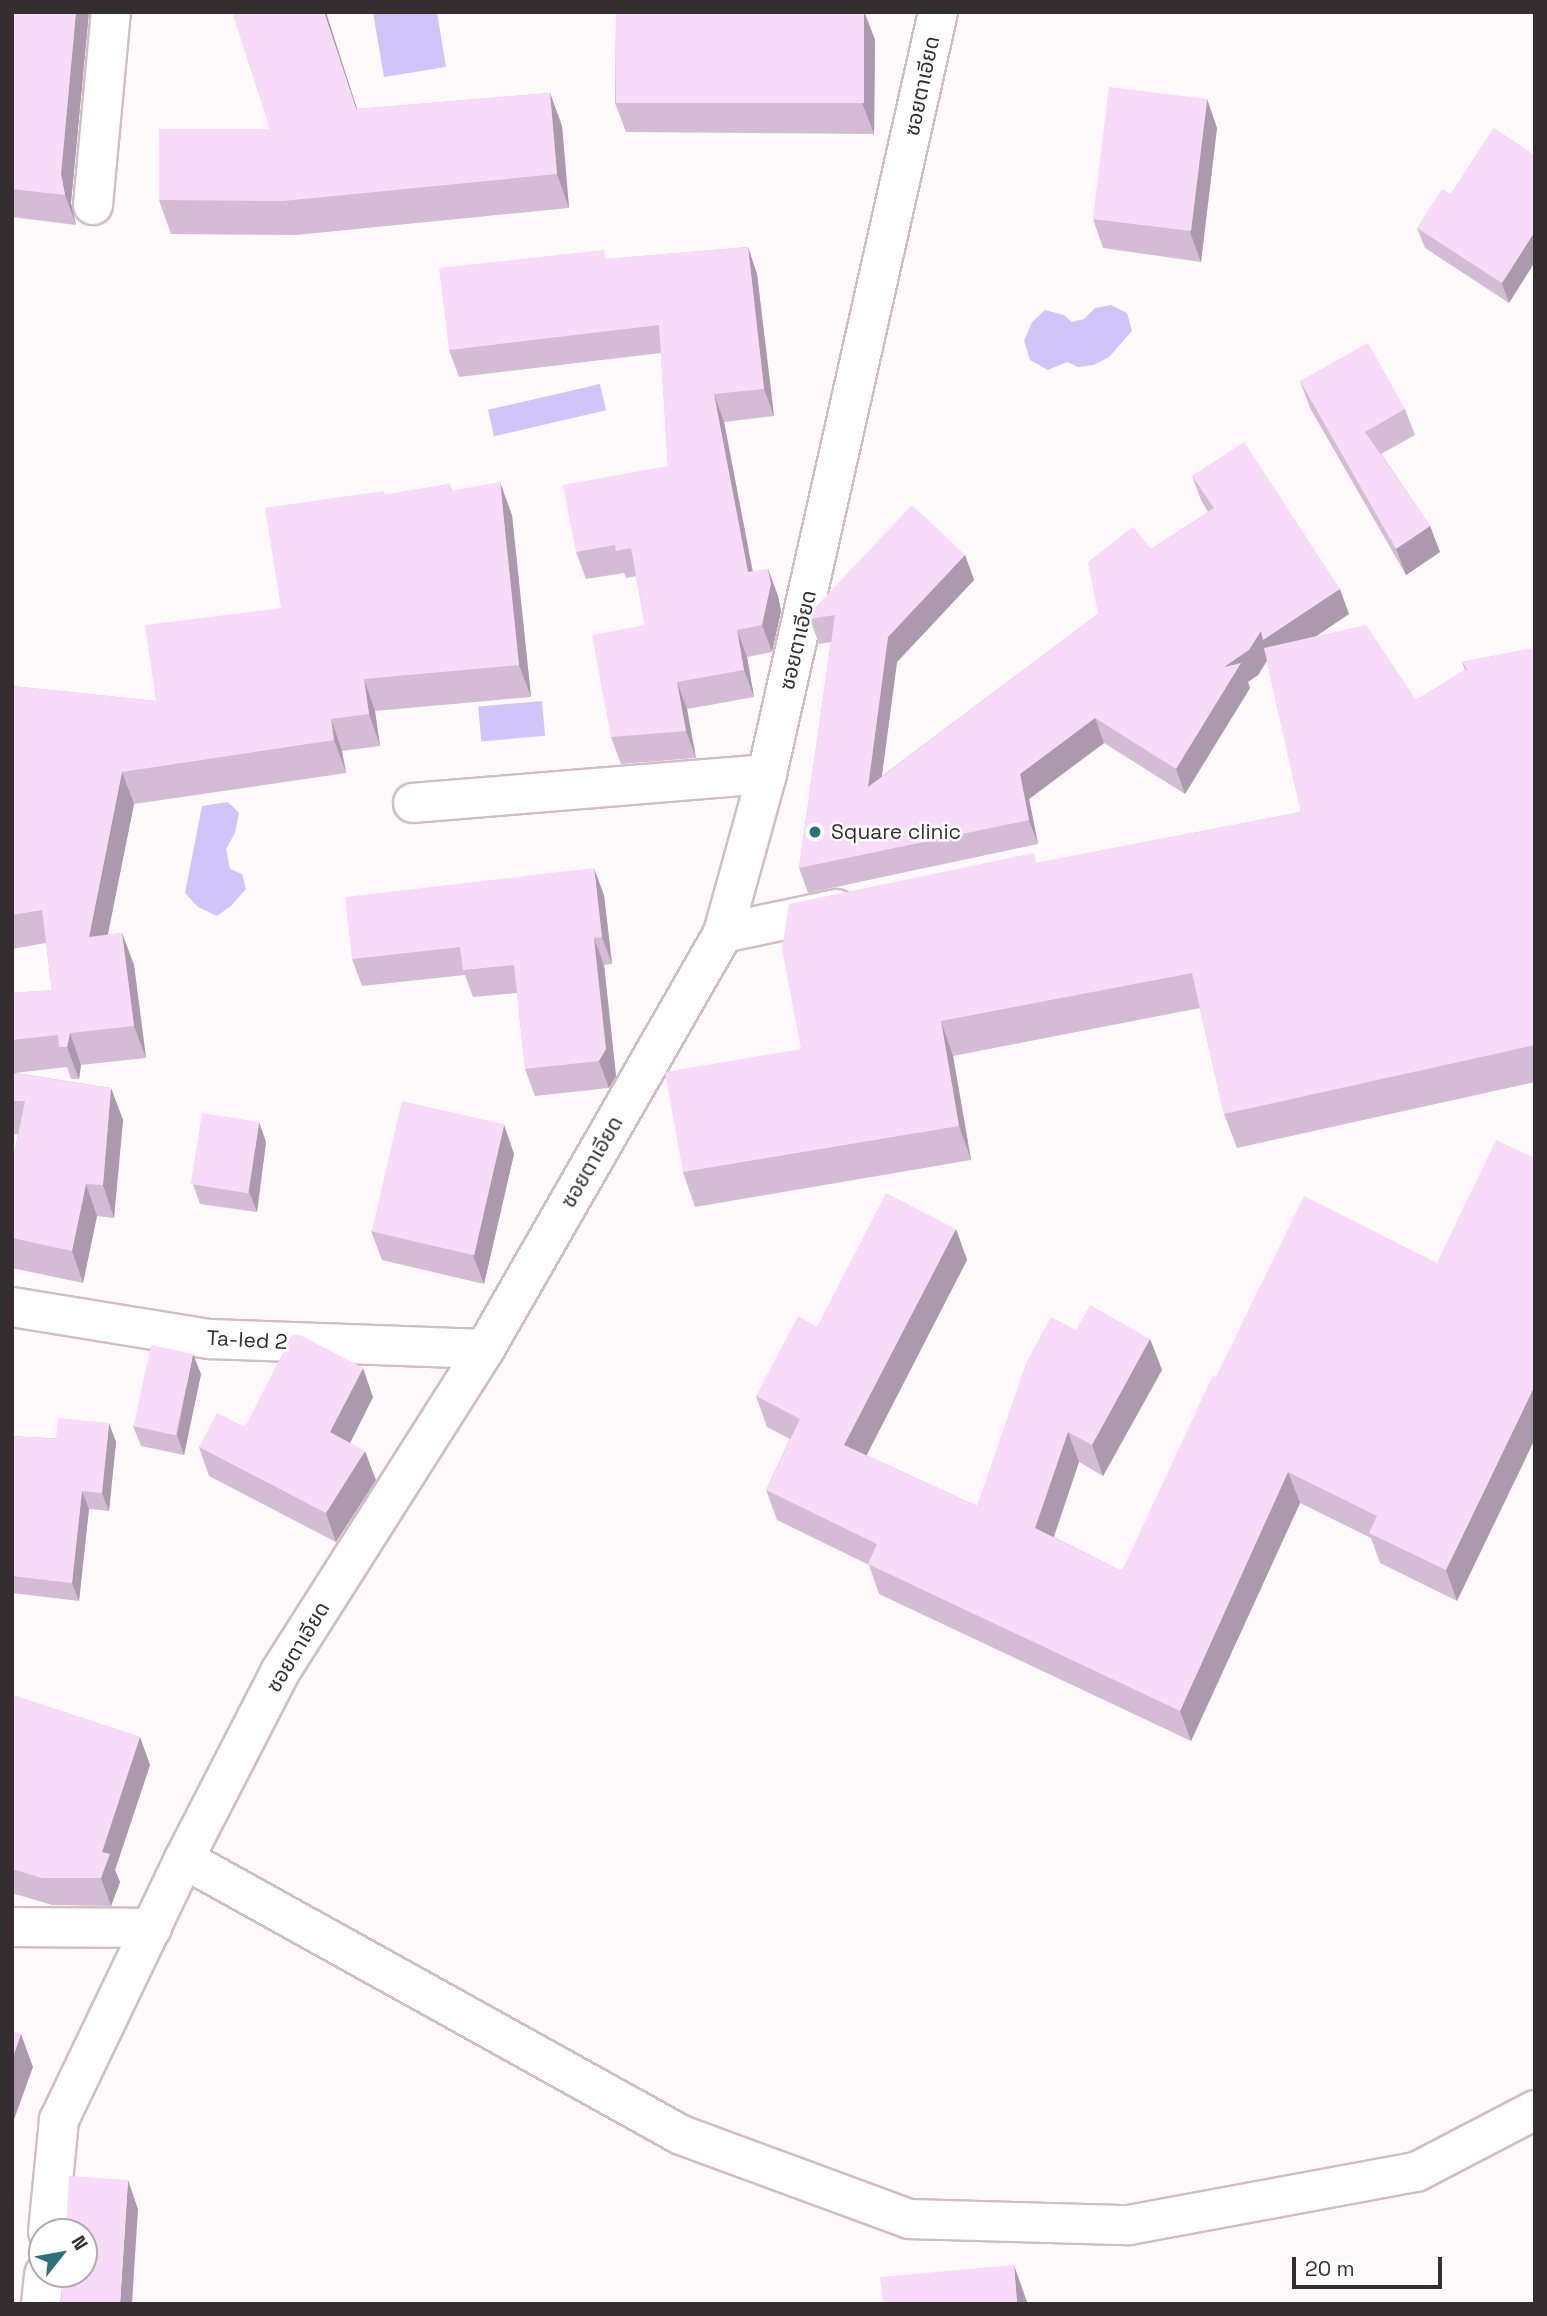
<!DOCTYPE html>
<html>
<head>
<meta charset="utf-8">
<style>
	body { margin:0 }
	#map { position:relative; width:1547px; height:2316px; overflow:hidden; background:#fefafc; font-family:"Space Grotesk","Noto Sans Thai",sans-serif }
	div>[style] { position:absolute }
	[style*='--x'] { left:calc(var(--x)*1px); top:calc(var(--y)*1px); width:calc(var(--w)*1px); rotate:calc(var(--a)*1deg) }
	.water>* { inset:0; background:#d0c5f9; transform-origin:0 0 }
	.roads { filter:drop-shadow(2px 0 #d1bdc4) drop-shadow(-2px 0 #d1bdc4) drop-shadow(0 2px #d1bdc4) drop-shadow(0 -2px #d1bdc4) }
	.minor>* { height:38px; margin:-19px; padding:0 19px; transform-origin:19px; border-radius:19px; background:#fff }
	.wall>* { inset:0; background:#d4bcd5 }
	.shaded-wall>* { inset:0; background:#ad99ae }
	.building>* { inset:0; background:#f7dbf8; transform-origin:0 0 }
	.dots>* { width:19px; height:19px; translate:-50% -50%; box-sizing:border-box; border:4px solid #fff; border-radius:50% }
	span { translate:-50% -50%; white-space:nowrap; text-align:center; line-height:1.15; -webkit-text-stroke:5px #fff; paint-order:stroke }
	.street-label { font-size:21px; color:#352e30 }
	.poi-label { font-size:21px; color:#352e30 }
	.left { translate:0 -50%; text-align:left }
	.frame { position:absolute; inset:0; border:14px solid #352e30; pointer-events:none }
	.north { position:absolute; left:28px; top:2218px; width:70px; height:70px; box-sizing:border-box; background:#fff; border:2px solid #aeabac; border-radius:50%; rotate:59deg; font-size:19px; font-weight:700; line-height:28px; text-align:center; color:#352e30 }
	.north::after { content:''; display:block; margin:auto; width:24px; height:32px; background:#2a737a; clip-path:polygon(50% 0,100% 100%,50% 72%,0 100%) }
	.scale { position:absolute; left:1292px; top:2257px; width:150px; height:32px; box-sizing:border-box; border:4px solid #352e30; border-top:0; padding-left:9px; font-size:21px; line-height:24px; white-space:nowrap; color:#352e30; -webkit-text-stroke:5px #fff; paint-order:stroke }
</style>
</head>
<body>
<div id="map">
	<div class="water">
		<div style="clip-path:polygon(373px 12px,437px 12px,446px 67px,384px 77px)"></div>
		<div style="clip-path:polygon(1111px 305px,1127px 313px,1132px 331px,1109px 357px,1094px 365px,1078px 367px,1067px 362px,1048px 370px,1030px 360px,1024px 341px,1032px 322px,1045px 310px,1064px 315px,1072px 322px,1084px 319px,1095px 308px)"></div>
		<div style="left:600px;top:384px;width:27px;height:115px;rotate:77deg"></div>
		<div style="left:542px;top:701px;width:35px;height:64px;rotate:85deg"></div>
		<div style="clip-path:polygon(228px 802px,239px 813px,235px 833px,226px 849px,230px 869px,242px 874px,246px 889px,231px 906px,217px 916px,198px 907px,185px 893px,202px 806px)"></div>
	</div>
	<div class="roads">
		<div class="minor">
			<div style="--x:93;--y:205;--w:194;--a:-84.7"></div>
			<div style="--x:413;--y:803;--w:355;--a:-4.7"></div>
			<div style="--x:723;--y:933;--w:116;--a:-11.9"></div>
			<div style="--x:12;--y:1307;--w:201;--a:9.2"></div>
			<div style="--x:210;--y:1339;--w:275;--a:2.1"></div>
			<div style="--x:184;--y:1859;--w:568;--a:29.04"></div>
			<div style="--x:681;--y:2135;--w:243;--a:20.2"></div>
			<div style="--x:909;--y:2219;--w:220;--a:1.6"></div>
			<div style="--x:1129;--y:2225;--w:292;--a:-10.5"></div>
			<div style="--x:1416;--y:2172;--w:134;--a:-27.5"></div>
			<div style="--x:12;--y:1927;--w:140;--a:0.4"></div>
			<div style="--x:48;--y:2232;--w:113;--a:-84.4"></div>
			<div style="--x:59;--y:2120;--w:289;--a:-64.4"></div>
			<div style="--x:184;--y:1859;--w:210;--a:-62.8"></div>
			<div style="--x:280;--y:1672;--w:383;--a:-57.6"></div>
			<div style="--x:485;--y:1349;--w:479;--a:-60.2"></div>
			<div style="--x:723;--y:933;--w:165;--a:-74.5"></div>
			<div style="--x:767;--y:774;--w:781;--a:-77.35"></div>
			<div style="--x:41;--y:2304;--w:30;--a:-84"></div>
		</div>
	</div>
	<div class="wall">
		<div style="clip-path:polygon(12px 12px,89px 12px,71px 203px,76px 225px,12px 217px)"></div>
		<div style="clip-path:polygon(616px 12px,865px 12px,875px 40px,874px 134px,626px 132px,615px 103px)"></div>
		<div style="clip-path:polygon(550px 93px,562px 126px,569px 208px,296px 235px,171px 234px,159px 200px,270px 129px,357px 109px)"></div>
		<div style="clip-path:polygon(1207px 99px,1217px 128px,1201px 262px,1103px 248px,1093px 219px)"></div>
		<div style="clip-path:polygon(1494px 128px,1509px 303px,1425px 248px,1417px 228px,1451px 194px)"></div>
		<div style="clip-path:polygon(748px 247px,757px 274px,774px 416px,724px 422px,753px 572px,768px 569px,778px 596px,781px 611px,772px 652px,747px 657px,754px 697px,687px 709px,696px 758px,621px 764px,611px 737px,645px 625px,636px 576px,626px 578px,624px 573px,586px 579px,576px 552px,668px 466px,661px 353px,459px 377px,449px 350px,607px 259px)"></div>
		<div style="clip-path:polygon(1300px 381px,1405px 409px,1415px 435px,1381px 454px,1430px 526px,1440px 552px,1406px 575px,1310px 408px)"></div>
		<div style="clip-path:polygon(1192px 476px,1349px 614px,1315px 637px,1416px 700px,1465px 670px,1462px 662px,1535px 648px,1535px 1082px,1237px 1148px,1224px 1114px,1200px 1008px,953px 1056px,971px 1160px,695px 1207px,683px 1172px,801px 1049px,1037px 863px,1301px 812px,1267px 661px,1258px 675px,1248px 682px,1250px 688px,1185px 794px,1104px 743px,1029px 799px,1038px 844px,808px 893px,799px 868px,831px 642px,819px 644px,810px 619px,965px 555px,974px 580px,897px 662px,882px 776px,1098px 614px,1151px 549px,1208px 512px,1201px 500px)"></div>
		<div style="clip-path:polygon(449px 484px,452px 491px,512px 515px,531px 697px,375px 711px,380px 746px,342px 751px,346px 773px,134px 804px,107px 935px,122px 933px,134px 965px,146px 1058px,81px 1065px,79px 1079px,71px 1079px,67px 1067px,15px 1073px,111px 1088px,123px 1120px,114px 1218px,97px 1216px,83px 1283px,12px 1268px,12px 1165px,18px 1134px,12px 1134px,12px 993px,52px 990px,46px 943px,12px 949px,12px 686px,156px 701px,281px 608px,386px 495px)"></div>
		<div style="clip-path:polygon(604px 895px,612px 964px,604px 965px,616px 1076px,609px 1088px,535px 1096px,525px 1069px,517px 993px,473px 997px,465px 975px,362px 986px,352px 959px)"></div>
		<div style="clip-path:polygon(504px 1125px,514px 1154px,484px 1284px,382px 1260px,371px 1231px)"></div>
		<div style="clip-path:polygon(266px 1142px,257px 1212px,200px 1204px,193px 1184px)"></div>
		<div style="clip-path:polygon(956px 1229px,967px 1260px,866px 1455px,977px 1506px,1076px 1330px,1150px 1339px,1162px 1370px,1103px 1476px,1079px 1462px,1054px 1537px,1122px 1571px,1216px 1377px,1437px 1263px,1457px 1601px,1380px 1563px,1371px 1538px,1300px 1503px,1191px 1741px,879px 1594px,869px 1565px,777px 1520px,766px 1490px,790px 1439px,767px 1427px,756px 1396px,817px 1327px)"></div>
		<div style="clip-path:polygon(201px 1374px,184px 1455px,141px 1446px,133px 1426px)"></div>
		<div style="clip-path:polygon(373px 1397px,350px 1443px,376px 1480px,336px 1542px,209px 1476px,199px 1447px,245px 1427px)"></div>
		<div style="clip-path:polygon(12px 1436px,116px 1442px,109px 1511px,89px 1509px,79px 1601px,12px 1593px)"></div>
		<div style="clip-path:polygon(12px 1695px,140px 1737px,150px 1765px,115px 1870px,120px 1882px,111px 1906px,52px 1905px,12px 1893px)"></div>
	</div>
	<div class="shaded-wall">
		<div style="clip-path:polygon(76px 12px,89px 12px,71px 203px,76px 225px,65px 195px,61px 174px)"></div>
		<div style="clip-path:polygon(324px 12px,326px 12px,368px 143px,356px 109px)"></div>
		<div style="clip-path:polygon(864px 12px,875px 40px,874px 134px,863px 105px)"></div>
		<div style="clip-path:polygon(550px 93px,562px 126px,569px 208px,557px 174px)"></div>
		<div style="clip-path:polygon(1207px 99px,1217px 128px,1201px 262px,1190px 232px)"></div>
		<div style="clip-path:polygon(1535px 231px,1535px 262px,1509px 303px,1502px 283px)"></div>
		<div style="clip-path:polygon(748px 247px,757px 274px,774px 416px,764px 389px)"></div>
		<div style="clip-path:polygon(714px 394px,724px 422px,758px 600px,748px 572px)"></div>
		<div style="clip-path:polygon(500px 482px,512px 515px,531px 697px,519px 665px)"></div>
		<div style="clip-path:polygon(1430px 526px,1440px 552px,1406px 575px,1396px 549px)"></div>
		<div style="clip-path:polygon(965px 555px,974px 580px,897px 662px,877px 812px,868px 787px,888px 637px)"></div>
		<div style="clip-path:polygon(768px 569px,778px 596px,781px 611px,772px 652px,762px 625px)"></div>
		<div style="clip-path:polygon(1340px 589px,1349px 614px,1273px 665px,1269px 657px,1258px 675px,1248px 682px,1250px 688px,1185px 794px,1176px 769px,1224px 667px,1261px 631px)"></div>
		<div style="clip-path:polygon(737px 630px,747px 657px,754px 697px,744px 670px)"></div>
		<div style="clip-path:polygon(364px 679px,375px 711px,380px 746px,369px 714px)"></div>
		<div style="clip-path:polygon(677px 682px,687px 709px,696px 758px,686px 731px)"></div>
		<div style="clip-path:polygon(1095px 718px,1104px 743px,1029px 799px,1038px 844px,1029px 820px,1020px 774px)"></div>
		<div style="clip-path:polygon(331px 719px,342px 751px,346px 773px,334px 740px)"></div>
		<div style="clip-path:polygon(122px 772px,134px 804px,101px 969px,89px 937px)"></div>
		<div style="clip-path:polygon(594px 868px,604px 895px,612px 964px,602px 937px)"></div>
		<div style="clip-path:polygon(122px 933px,134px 965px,146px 1058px,134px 1026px)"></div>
		<div style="clip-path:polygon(594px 938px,604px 965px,616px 1076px,609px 1088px,599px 1061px)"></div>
		<div style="clip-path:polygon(941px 1021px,953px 1056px,971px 1160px,959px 1126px)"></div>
		<div style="clip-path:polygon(70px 1033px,81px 1065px,79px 1079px,67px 1047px)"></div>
		<div style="clip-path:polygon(111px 1088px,123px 1120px,114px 1218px,103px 1185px)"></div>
		<div style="clip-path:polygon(259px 1122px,266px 1142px,257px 1212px,249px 1191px)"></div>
		<div style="clip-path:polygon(504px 1125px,514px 1154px,484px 1284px,473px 1255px)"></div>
		<div style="clip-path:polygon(86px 1184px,97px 1216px,83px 1283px,72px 1251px)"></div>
		<div style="clip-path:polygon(956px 1229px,967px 1260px,856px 1476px,844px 1445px)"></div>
		<div style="clip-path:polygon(1150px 1339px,1162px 1370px,1103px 1476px,1092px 1445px)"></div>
		<div style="clip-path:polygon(193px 1354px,201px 1374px,184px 1455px,177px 1435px)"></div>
		<div style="clip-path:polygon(363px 1368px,373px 1397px,341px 1461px,330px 1432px)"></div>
		<div style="clip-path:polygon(1535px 1385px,1535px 1439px,1457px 1601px,1446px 1570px)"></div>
		<div style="clip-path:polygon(109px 1423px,116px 1442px,109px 1511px,102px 1493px)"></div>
		<div style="clip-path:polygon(1068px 1432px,1079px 1462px,1046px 1559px,1035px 1528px)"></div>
		<div style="clip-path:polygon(365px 1451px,376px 1480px,336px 1542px,326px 1513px)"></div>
		<div style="clip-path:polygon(1288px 1472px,1300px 1503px,1191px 1741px,1180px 1711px)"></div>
		<div style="clip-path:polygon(82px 1491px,89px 1509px,79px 1601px,72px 1583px)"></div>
		<div style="clip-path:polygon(140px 1737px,150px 1765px,115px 1870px,120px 1882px,111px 1906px,101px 1878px,102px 1852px)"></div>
		<div style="clip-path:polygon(21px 2034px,33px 2067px,12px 2125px,12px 2059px)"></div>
		<div style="clip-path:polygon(128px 2180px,138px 2209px,132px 2304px,120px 2304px)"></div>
		<div style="clip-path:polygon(1014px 2265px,1027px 2302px,1027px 2304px,1017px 2304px)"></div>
	</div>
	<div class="building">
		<div style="clip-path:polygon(12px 12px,76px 12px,61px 174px,65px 195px,12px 189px)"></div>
		<div style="clip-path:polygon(232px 12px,324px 12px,356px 109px,550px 93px,557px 174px,283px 201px,159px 200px,159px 129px,270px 129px)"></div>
		<div style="left:616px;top:12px;width:248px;height:91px"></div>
		<div style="left:1109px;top:87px;width:99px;height:133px;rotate:7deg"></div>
		<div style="clip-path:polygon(1494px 128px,1535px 155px,1535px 231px,1502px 283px,1417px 228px,1442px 189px,1451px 194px)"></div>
		<div style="clip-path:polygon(748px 247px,764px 389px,714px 394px,748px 572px,768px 569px,771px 584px,762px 625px,737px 630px,744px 670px,677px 682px,686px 731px,611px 737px,592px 635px,645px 625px,631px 548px,616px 551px,615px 545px,576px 552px,563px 485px,668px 466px,659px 325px,449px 350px,439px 268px,604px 250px,605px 259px)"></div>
		<div style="clip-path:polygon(1368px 343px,1405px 409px,1365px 432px,1430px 526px,1396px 549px,1300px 381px)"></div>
		<div style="clip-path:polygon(1244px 442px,1340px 589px,1263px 640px,1261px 631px,1249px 650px,1224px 667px,1241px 663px,1176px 769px,1095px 718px,1020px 774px,1029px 820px,799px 868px,835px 615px,810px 619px,811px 612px,912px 505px,965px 555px,888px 637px,868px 787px,1098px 614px,1088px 562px,1133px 527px,1151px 549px,1214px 508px,1192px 476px)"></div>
		<div style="clip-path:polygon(500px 482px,519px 665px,364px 679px,369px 714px,331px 719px,334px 740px,122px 772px,89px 937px,122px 933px,134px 1026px,70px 1033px,67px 1047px,59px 1047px,58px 1035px,12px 1040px,12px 993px,52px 990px,42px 910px,12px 915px,12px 686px,156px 701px,145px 625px,281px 608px,265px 508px,384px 491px,385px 495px,449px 484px,451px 491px)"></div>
		<div style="clip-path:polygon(1366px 625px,1416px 700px,1467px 669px,1462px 662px,1535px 648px,1535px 1045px,1224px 1114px,1192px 973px,941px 1021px,959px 1126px,683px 1172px,665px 1072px,801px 1049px,782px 949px,789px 904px,1034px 853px,1036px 863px,1301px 812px,1264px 648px)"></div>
		<div style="clip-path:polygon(594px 868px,602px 937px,594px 938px,606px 1049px,599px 1061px,525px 1069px,514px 965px,463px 970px,460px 947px,352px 959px,345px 897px)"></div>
		<div style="clip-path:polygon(12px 1073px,111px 1088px,103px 1185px,86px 1184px,72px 1251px,12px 1238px,12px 1165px,25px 1101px,12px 1101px)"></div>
		<div style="left:402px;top:1101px;width:105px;height:134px;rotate:13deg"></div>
		<div style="left:202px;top:1113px;width:58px;height:72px;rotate:9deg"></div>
		<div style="clip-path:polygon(1496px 1140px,1535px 1158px,1535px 1385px,1446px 1570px,1369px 1533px,1377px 1516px,1288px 1472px,1180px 1711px,868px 1564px,877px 1544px,766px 1490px,800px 1419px,756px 1396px,798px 1316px,817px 1327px,886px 1193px,956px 1229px,844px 1445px,977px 1506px,1027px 1361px,1051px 1317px,1076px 1330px,1090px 1305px,1150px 1339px,1092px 1445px,1068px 1432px,1035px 1528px,1122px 1571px,1213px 1375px,1216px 1377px,1304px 1196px,1437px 1263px)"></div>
		<div style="clip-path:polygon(292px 1335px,300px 1335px,363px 1368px,330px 1432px,365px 1451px,326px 1513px,199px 1447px,217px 1413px,245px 1427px)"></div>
		<div style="left:151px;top:1345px;width:43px;height:83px;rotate:12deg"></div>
		<div style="clip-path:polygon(58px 1418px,109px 1423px,102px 1493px,82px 1491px,72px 1583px,12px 1576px,12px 1436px,56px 1439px)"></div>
		<div style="clip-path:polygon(12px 1695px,140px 1737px,102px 1852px,110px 1854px,101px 1878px,42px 1878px,12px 1869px)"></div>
		<div style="clip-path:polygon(12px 2031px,21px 2034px,12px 2059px)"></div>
		<div style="clip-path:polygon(69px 2176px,128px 2180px,120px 2304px,61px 2304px,63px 2274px,84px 2274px,84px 2232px,66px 2232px)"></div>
		<div style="clip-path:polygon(1014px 2265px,1017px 2304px,883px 2304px,880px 2277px)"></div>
	</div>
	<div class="dots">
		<div style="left:815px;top:832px;background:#2a737a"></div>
	</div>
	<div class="street-label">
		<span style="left:922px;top:86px;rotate:-78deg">ซอยตาเอียด</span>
		<span style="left:798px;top:640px;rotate:-77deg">ซอยตาเอียด</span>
		<span style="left:592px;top:1162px;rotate:-60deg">ซอยตาเอียด</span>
		<span style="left:247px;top:1340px;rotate:3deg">Ta-Ied 2</span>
		<span style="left:298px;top:1647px;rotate:-59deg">ซอยตาเอียด</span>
	</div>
	<div class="poi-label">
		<span class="left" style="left:831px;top:832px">Square clinic</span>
	</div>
	<div class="frame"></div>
	<div class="north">N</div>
	<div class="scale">20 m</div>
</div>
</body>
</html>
